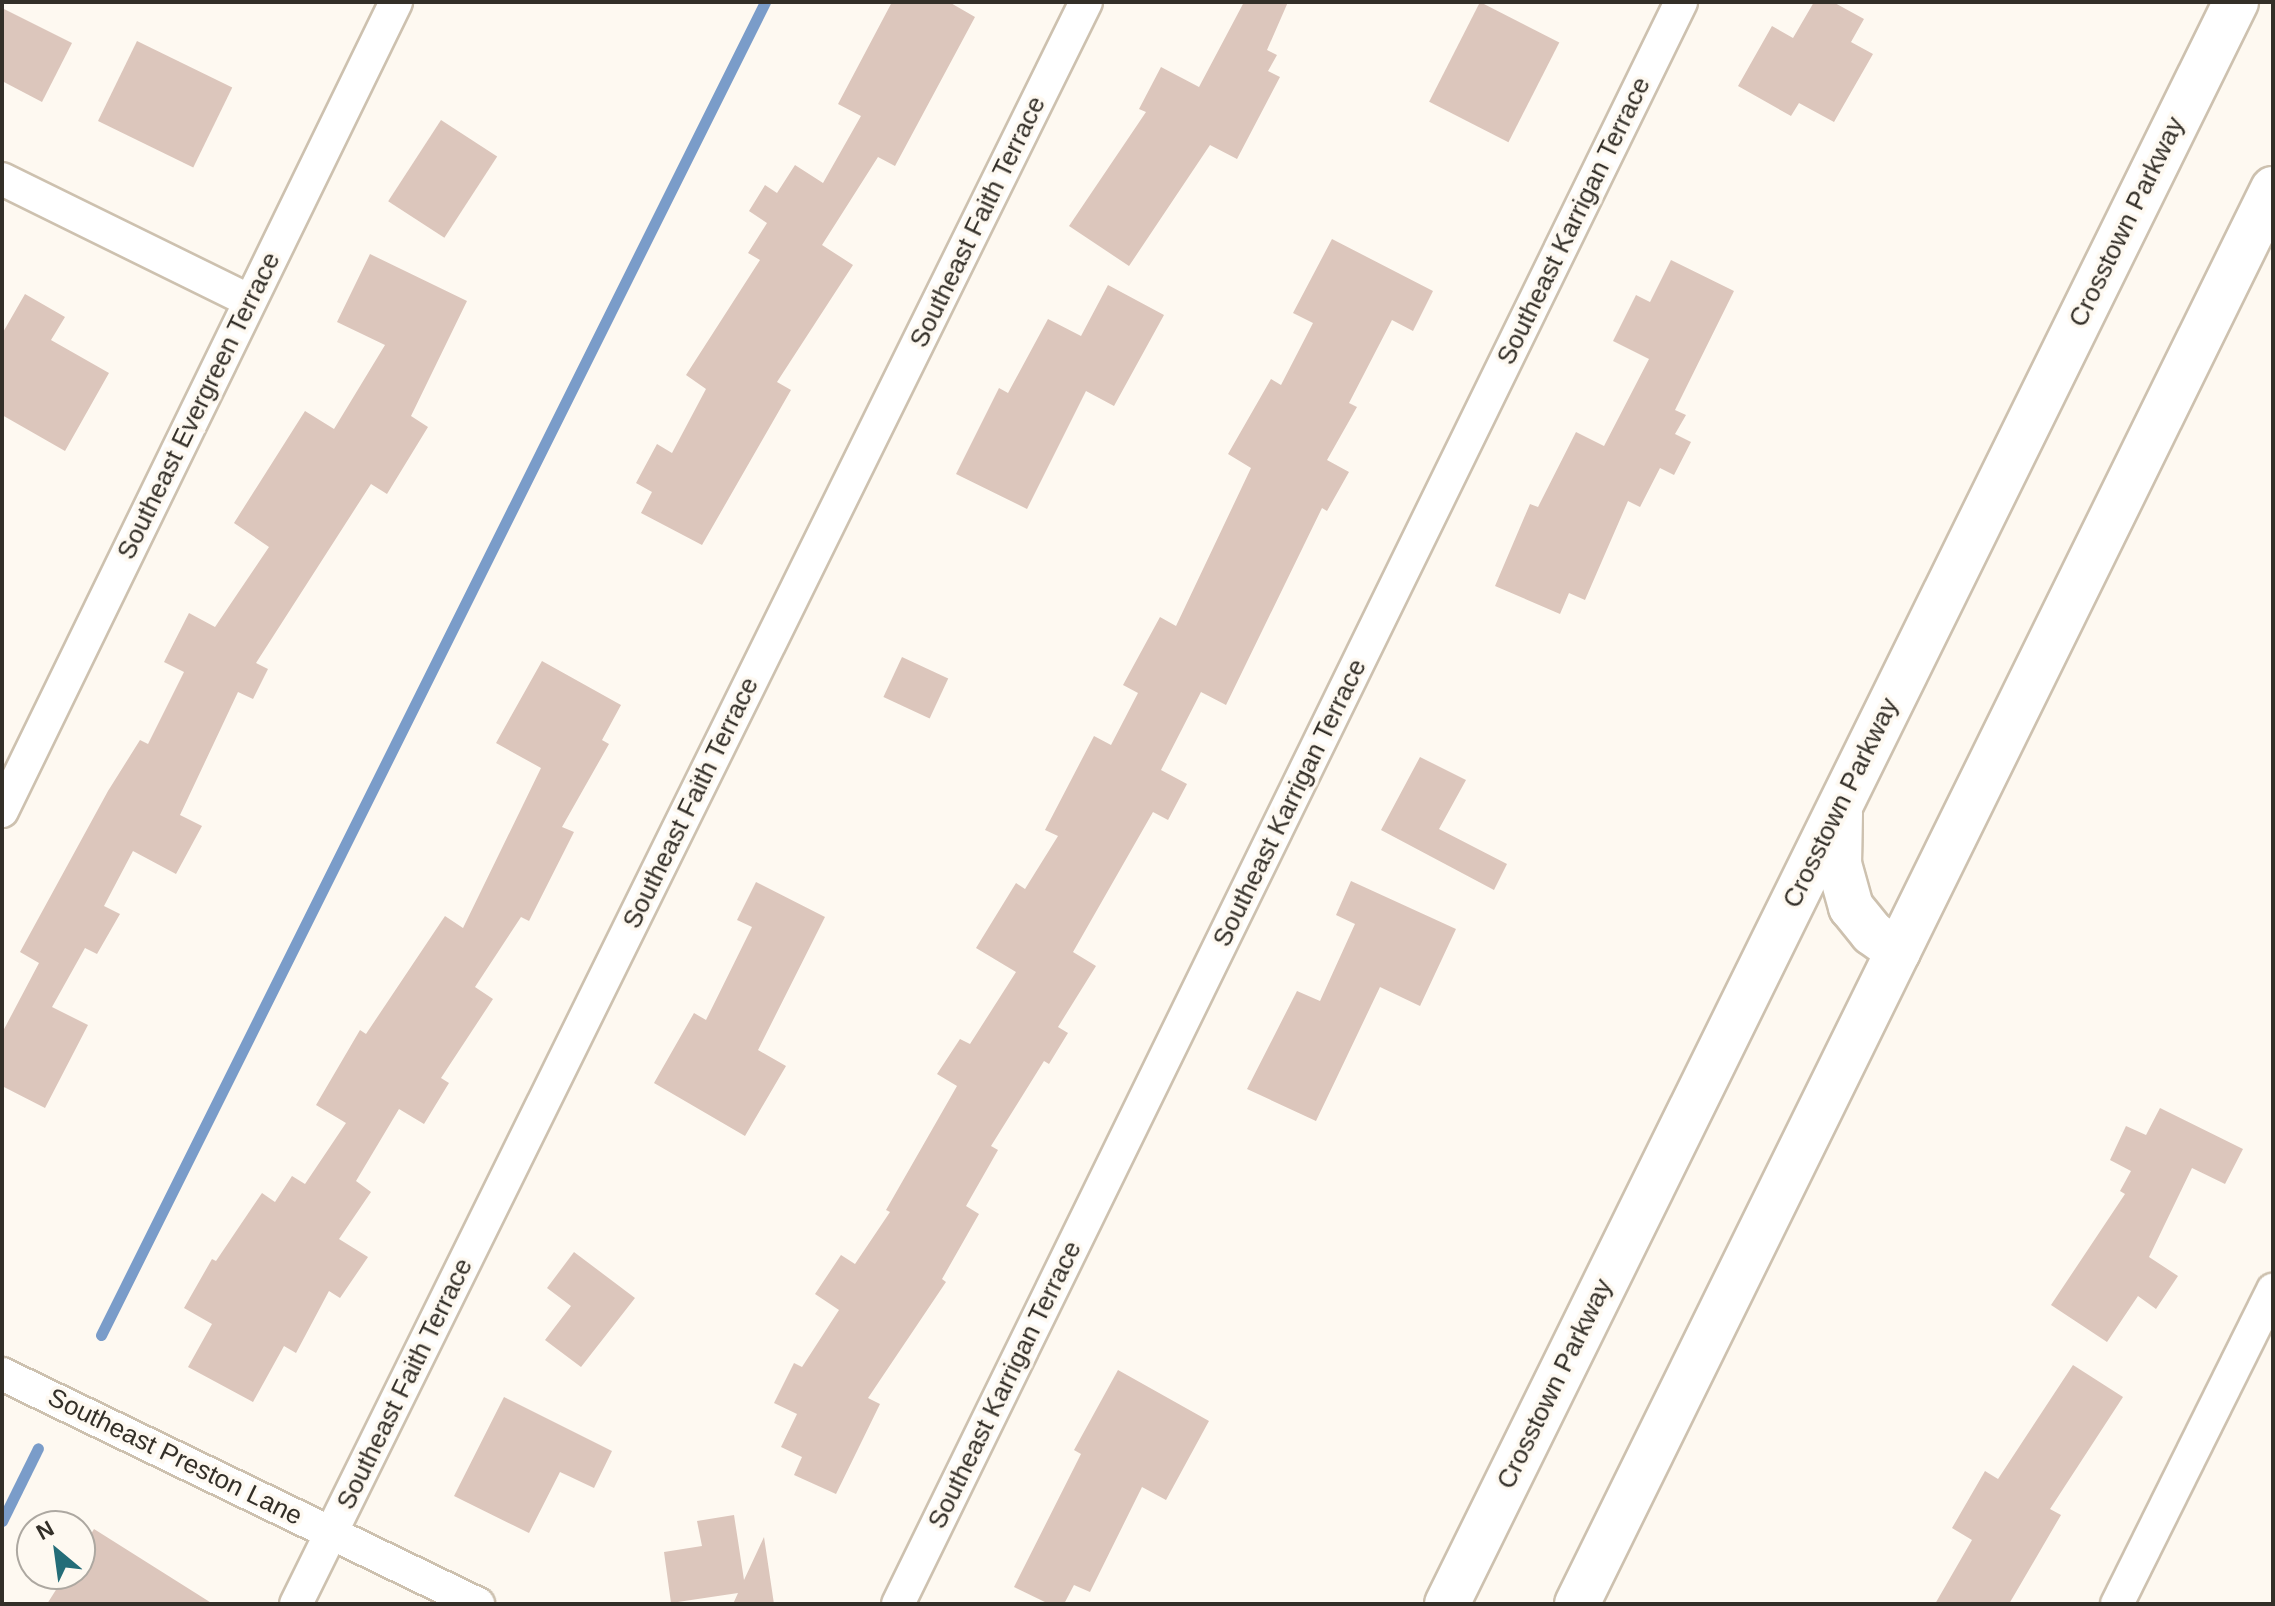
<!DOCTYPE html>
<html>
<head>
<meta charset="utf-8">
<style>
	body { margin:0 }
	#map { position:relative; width:2275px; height:1606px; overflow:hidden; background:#fef9f1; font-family:Arial,sans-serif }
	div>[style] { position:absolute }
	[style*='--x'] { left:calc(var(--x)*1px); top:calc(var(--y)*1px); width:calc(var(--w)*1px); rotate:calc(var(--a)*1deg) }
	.stream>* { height:11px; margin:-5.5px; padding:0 5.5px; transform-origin:5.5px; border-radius:5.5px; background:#7a9cc9 }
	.building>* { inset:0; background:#dcc6bc; transform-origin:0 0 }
	.roads { filter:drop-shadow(2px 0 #cdc1af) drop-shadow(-2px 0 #cdc1af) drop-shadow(0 2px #cdc1af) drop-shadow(0 -2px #cdc1af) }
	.minor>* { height:32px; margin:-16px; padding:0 16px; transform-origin:16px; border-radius:16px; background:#fff }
	.secondary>* { height:44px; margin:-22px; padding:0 22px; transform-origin:22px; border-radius:22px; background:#fff }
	span { translate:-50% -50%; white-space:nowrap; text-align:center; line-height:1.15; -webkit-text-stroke:7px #fef9f1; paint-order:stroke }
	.street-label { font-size:26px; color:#332f28 }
	.frame { position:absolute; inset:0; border:4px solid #332f28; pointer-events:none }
	.north { position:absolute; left:16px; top:1510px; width:80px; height:80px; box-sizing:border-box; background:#fef9f1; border:2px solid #ada8a1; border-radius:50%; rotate:331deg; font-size:22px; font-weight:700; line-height:32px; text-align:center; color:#332f28 }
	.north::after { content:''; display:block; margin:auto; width:28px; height:36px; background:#246d78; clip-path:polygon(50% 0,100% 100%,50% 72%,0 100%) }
</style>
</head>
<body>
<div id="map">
	<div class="stream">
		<div style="--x:101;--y:1335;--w:1489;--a:-63.52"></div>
		<div style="--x:2;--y:1521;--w:81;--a:-63.7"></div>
	</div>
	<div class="building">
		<div style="clip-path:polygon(892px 2px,949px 2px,975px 17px,895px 166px,878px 157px,822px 245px,853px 265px,777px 382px,791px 390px,702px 545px,641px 513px,652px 492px,636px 483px,657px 444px,672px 453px,706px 389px,686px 375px,760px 260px,748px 253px,767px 223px,749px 211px,765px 185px,777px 193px,795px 165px,823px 183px,861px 116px,838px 104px)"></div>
		<div style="clip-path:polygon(1244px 2px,1288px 2px,1267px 50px,1277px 55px,1268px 71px,1280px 77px,1237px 159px,1210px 145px,1129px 266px,1069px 226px,1146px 112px,1139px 109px,1161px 67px,1199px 87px)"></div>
		<div style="left:1480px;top:2px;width:89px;height:112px;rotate:27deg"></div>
		<div style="clip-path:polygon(1814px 2px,1833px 2px,1864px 19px,1851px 42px,1873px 54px,1834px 122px,1799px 103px,1791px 116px,1738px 86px,1772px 26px,1793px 38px)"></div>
		<div style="clip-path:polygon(2px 8px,72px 43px,42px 102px,2px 81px)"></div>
		<div style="left:137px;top:41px;width:106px;height:89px;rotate:26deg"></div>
		<div style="left:441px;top:120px;width:67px;height:97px;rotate:33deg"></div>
		<div style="clip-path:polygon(1332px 239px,1433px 291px,1413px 331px,1392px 320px,1349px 403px,1357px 407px,1327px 460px,1349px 472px,1327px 511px,1322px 508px,1226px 705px,1201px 692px,1161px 770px,1187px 784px,1168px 820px,1153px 812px,1073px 952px,1096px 966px,1058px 1027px,1068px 1033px,1049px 1064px,1044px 1061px,991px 1146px,998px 1150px,966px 1206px,979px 1214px,942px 1279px,946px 1282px,868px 1398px,880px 1404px,836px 1494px,794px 1475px,802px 1457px,781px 1447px,797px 1414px,774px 1403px,794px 1363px,802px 1367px,839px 1310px,815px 1294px,841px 1255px,855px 1264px,890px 1212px,886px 1210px,957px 1086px,937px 1074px,960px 1039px,970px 1044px,1016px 972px,976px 948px,1016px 883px,1025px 889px,1058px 836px,1045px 830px,1094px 736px,1111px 745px,1138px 693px,1123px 685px,1160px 617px,1176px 626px,1251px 468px,1228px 454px,1271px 379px,1281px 385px,1313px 323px,1293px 313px)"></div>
		<div style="clip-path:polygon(370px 254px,467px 301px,411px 416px,428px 427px,387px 494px,371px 484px,256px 663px,268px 669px,253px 699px,238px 692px,180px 815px,202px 826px,176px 874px,133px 851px,104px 906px,120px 914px,97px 954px,85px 948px,52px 1007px,88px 1025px,45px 1108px,2px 1086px,2px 1033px,39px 963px,20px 952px,108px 791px,140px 740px,148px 744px,184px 672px,164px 662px,189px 613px,215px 627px,269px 547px,234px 523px,305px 411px,334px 429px,385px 345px,337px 322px)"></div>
		<div style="clip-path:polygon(1671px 260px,1734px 291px,1675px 410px,1686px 415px,1675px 434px,1691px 442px,1674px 475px,1660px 468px,1640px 507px,1628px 501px,1585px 600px,1569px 593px,1560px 614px,1495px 586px,1530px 504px,1538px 507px,1576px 432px,1604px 446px,1649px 359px,1613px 341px,1636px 295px,1650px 302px)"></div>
		<div style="clip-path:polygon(1108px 285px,1164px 315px,1114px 406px,1086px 391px,1027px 509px,956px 474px,999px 388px,1008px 393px,1048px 319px,1081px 336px)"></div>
		<div style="clip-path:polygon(25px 294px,65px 317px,51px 340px,109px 373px,65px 451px,2px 415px,2px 334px)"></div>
		<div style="left:902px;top:657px;width:51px;height:44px;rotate:25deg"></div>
		<div style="clip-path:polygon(542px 661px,621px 705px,602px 740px,609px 744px,562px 827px,574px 832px,529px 921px,521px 917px,475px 987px,493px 999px,441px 1078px,449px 1083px,424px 1124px,399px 1109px,356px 1181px,371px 1192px,339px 1239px,368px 1257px,340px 1298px,329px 1291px,296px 1353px,284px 1346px,253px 1402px,188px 1367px,212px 1324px,184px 1308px,212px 1259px,216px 1261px,262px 1193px,275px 1202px,292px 1176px,305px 1184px,346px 1123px,316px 1105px,360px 1030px,366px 1034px,445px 916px,463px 928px,541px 768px,496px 743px)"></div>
		<div style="clip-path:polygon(1420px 757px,1466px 780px,1439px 829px,1507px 864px,1494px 890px,1381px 830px)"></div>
		<div style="clip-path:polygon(1351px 881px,1456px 929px,1420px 1006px,1380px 987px,1316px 1121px,1247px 1089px,1297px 991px,1320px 1001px,1355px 924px,1336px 915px)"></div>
		<div style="clip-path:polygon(756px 882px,825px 917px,758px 1050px,786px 1066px,745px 1136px,654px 1083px,694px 1013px,706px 1020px,752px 927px,737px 920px)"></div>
		<div style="clip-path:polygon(2160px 1108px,2243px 1149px,2225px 1184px,2192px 1168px,2149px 1257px,2178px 1276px,2156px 1309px,2138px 1296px,2107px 1342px,2051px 1305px,2125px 1194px,2120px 1191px,2131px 1171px,2110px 1160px,2126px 1126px,2146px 1135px)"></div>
		<div style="clip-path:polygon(574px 1252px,635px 1298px,581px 1367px,545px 1340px,571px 1306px,547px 1288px)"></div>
		<div style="clip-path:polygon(2073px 1365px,2123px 1397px,2050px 1509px,2061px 1515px,2009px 1604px,1935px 1604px,1972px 1540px,1952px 1528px,1985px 1471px,1998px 1479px)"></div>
		<div style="clip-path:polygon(1118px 1370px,1209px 1421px,1166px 1500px,1142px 1487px,1090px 1592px,1074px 1585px,1064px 1604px,1049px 1604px,1014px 1587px,1081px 1454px,1074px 1450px)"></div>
		<div style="clip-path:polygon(504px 1397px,612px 1451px,594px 1488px,560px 1472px,529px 1533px,454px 1496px)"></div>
		<div style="clip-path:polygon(734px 1515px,744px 1580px,764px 1537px,774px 1604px,733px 1604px,738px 1593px,671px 1603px,664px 1552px,702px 1546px,697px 1521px)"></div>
		<div style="clip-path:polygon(94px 1529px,213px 1604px,47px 1604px,66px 1574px,80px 1574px,80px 1552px)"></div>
	</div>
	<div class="roads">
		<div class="minor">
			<div style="--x:2;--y:179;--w:276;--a:26.2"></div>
			<div style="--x:2;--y:811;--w:900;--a:-64.03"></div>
			<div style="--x:2;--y:1374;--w:529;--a:25.79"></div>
			<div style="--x:296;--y:1604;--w:1786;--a:-63.75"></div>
			<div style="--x:898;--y:1604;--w:1783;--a:-63.95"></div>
			<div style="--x:2117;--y:1604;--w:351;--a:-63.6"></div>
		</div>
		<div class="secondary">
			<div style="--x:1840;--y:813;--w:51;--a:91.1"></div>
			<div style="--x:1839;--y:864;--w:45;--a:74.4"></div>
			<div style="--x:1851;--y:907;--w:33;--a:51"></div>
			<div style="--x:1872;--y:933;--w:32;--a:35"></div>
			<div style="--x:1447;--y:1604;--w:1786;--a:-63.78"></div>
			<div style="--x:1577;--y:1604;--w:1577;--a:-63.81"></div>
		</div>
	</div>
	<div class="street-label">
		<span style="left:1574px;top:221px;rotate:-64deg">Southeast Karrigan Terrace</span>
		<span style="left:978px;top:222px;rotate:-64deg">Southeast Faith Terrace</span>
		<span style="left:2127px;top:222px;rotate:-64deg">Crosstown Parkway</span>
		<span style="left:199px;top:406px;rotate:-64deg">Southeast Evergreen Terrace</span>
		<span style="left:691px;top:803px;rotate:-64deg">Southeast Faith Terrace</span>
		<span style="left:1290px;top:803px;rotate:-64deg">Southeast Karrigan Terrace</span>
		<span style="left:1841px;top:803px;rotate:-64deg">Crosstown Parkway</span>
		<span style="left:405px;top:1384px;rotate:-64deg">Southeast Faith Terrace</span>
		<span style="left:1555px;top:1384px;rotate:-64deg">Crosstown Parkway</span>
		<span style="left:1005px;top:1385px;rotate:-64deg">Southeast Karrigan Terrace</span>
		<span style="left:175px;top:1457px;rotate:26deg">Southeast Preston Lane</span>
	</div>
	<div class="frame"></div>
	<div class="north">N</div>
</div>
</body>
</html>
